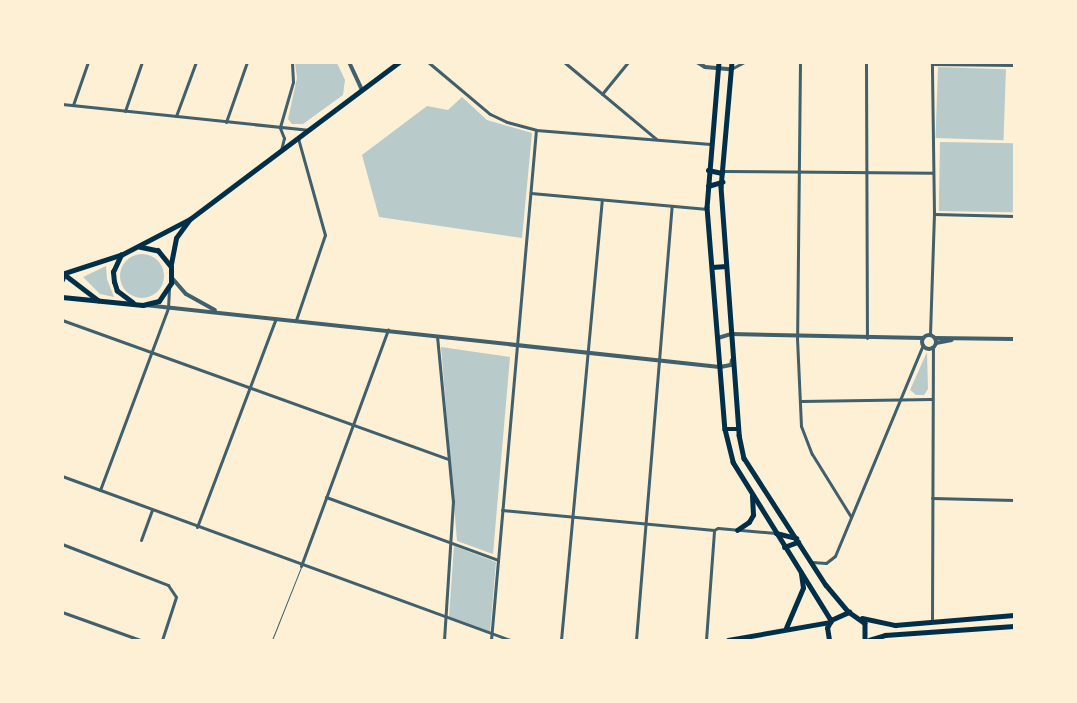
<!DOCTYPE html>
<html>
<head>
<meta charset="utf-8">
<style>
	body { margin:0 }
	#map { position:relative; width:1077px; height:703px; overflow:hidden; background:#fdf0d5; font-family:Arial,sans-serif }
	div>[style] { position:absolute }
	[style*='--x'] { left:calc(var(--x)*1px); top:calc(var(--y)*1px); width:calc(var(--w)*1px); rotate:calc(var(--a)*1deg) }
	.green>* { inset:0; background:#b9caca; transform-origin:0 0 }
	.round { border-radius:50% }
	.service>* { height:1px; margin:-0.5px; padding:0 0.5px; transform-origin:0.5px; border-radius:0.5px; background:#3f606c }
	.pedestrian>* { height:2.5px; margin:-1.25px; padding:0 1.25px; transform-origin:1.25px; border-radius:1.25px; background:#3f606c }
	.minor>* { height:3px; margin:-1.5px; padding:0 1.5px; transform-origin:1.5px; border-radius:1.5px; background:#3f606c }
	.tertiary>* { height:4px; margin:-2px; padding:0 2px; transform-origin:2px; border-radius:2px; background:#3f606c }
	.tertiary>.ring { margin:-2px; padding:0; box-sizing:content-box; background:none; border:4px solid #3f606c; border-radius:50% }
	.secondary>* { height:4.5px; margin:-2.25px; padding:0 2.25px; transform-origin:2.25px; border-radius:2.25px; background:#003049 }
	.primary>* { height:4.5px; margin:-2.25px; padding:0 2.25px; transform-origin:2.25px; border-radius:2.25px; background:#003049 }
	span { translate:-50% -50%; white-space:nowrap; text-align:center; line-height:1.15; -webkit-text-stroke:4px #fdf0d5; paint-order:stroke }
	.frame { position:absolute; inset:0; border:64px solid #fdf0d5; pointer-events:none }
</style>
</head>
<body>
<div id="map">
	<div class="green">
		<div style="clip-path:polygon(295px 63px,337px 63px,345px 80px,343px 95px,303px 124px,292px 124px,288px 119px,297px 78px)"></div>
		<div style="left:938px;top:67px;width:68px;height:71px;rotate:2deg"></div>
		<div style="clip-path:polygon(462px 97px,487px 120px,532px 133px,522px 238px,379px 217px,362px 155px,427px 106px,448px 110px)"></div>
		<div style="left:940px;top:142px;width:74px;height:69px;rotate:1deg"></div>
		<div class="round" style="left:120px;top:254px;width:44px;height:44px"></div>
		<div style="clip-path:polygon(106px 266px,107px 279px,114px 297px,100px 294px,83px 277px)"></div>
		<div style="clip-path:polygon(441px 347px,510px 357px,493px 554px,457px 541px)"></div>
		<div style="clip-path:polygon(927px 352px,928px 389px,924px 395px,916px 395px,910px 390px)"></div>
		<div style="clip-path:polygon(454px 546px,496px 562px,490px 632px,449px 617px)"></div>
	</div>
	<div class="service">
		<div style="--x:272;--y:640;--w:79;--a:-68.3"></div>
	</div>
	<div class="pedestrian">
		<div style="--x:932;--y:64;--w:82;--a:0.7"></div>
		<div style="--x:722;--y:171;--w:211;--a:0.5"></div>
	</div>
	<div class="minor">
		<div style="--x:428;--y:62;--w:81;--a:40"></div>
		<div style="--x:490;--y:114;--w:19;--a:25"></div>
		<div style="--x:507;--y:122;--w:30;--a:15"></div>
		<div style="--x:536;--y:130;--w:175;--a:4.6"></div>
		<div style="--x:564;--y:62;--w:120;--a:39.9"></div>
		<div style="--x:800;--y:62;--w:276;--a:90.6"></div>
		<div style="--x:797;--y:338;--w:88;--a:87.4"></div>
		<div style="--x:801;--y:426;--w:30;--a:69"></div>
		<div style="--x:812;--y:454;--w:74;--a:58.2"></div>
		<div style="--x:866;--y:62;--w:276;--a:89.8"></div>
		<div style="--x:1014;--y:62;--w:1;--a:90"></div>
		<div style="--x:731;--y:69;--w:15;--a:-28"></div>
		<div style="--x:602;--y:94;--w:41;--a:-50.9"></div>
		<div style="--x:62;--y:104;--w:247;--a:6"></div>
		<div style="--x:73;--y:105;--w:46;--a:-70.8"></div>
		<div style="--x:125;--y:111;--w:52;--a:-70.9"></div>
		<div style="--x:176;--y:116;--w:58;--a:-69.7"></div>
		<div style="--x:226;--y:122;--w:64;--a:-70.7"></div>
		<div style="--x:280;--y:127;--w:47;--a:-73.9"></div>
		<div style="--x:293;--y:82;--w:20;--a:-93"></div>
		<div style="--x:280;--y:128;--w:11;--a:68"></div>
		<div style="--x:284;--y:138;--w:12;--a:104"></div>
		<div style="--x:531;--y:193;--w:177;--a:5.2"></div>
		<div style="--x:934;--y:214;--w:80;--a:1.4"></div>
		<div style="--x:62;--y:320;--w:410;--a:19.8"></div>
		<div style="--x:296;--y:320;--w:90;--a:-71.2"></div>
		<div style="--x:325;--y:235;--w:101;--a:-105.6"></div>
		<div style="--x:930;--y:334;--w:120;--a:-88.1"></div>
		<div style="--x:934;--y:214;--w:152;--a:-90.8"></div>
		<div style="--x:437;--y:336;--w:166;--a:84.5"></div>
		<div style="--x:453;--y:501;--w:139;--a:93.7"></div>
		<div style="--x:801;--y:401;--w:131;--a:-0.9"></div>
		<div style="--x:62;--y:476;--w:477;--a:20.1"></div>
		<div style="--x:100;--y:490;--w:194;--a:-69.5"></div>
		<div style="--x:168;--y:308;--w:20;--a:-87"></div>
		<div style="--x:326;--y:497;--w:183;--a:20.1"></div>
		<div style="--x:932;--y:498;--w:82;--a:1.4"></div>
		<div style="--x:502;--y:510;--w:213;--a:5.4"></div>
		<div style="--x:714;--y:530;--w:4;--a:-27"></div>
		<div style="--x:718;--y:528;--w:58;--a:4.9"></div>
		<div style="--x:197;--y:527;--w:223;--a:-69.3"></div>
		<div style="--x:141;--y:540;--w:32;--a:-70"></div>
		<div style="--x:62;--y:544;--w:114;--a:21.1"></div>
		<div style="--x:168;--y:585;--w:14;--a:56"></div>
		<div style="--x:176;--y:597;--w:45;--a:108"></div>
		<div style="--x:812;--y:562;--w:14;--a:4"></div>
		<div style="--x:826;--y:563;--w:11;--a:-38"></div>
		<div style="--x:835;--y:556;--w:229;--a:-67.4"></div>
		<div style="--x:301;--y:566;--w:252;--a:-69.8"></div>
		<div style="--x:62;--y:612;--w:83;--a:19.7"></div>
		<div style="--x:932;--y:621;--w:273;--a:-89.8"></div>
		<div style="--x:491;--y:640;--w:512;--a:-84.96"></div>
		<div style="--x:561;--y:640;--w:442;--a:-84.7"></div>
		<div style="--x:636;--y:640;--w:435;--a:-85.3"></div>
		<div style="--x:706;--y:640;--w:110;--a:-85.8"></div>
	</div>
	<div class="tertiary">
		<div style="--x:349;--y:62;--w:31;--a:65"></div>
		<div style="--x:697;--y:62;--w:9;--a:32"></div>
		<div style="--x:705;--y:67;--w:25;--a:5"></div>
		<div style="--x:172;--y:278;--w:21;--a:49"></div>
		<div style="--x:186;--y:294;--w:33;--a:29"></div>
		<div style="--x:145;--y:305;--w:578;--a:6.15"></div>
		<div style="--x:720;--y:367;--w:11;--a:-10"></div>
		<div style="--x:731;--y:365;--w:5;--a:-79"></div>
		<div class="ring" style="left:922px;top:335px;width:10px;height:10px"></div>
		<div style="--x:718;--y:338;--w:14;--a:-17"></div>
		<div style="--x:731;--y:334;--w:192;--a:1.2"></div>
		<div style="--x:935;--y:338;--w:79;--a:0.7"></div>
		<div style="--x:936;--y:343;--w:16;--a:-11"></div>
	</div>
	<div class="secondary">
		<div style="--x:719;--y:62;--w:145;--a:94.7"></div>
		<div style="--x:707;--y:207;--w:223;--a:85.4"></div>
		<div style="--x:725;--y:429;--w:34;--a:76"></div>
		<div style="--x:733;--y:462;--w:186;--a:58.2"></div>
		<div style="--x:732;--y:62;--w:125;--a:95"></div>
		<div style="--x:721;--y:187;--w:249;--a:85.8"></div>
		<div style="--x:739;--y:435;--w:24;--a:78"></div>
		<div style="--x:744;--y:458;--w:151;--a:57.2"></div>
		<div style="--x:826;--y:585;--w:35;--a:50"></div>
		<div style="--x:708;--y:170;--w:14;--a:12"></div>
		<div style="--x:708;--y:186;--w:15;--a:-16"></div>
		<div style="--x:171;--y:264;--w:26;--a:-79"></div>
		<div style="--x:176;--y:238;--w:22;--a:-54"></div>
		<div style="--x:712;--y:267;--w:14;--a:-4"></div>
		<div style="--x:62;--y:274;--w:61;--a:-18.1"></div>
		<div style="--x:62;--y:280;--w:6;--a:-72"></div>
		<div style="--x:64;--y:274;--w:43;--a:37.4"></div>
		<div style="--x:62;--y:297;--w:81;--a:5.6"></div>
		<div style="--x:143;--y:305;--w:16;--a:-14"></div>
		<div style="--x:159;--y:301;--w:22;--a:-56"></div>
		<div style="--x:171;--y:283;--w:16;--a:-90"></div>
		<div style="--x:171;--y:267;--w:21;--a:-129"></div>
		<div style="--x:158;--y:251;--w:19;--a:-168"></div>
		<div style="--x:133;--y:303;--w:20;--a:-143"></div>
		<div style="--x:117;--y:291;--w:9;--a:-108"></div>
		<div style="--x:114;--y:282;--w:10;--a:-96"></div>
		<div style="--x:113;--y:272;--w:19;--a:-65"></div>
		<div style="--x:121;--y:255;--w:78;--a:-27.6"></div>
		<div style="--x:190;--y:219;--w:261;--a:-36.9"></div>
		<div style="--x:725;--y:429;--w:14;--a:0"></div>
		<div style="--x:737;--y:530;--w:14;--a:-34"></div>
		<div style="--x:749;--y:522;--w:8;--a:-60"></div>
		<div style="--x:753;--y:515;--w:19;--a:-93"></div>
		<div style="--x:776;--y:533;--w:21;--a:14"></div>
		<div style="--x:784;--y:547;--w:15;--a:-20"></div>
	</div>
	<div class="primary">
		<div style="--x:862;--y:618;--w:34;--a:12"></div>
		<div style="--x:895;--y:625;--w:119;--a:-4.8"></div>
		<div style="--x:786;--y:628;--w:43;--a:-67"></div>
		<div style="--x:803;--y:588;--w:15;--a:-98"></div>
		<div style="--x:728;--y:640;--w:104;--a:-10"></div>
		<div style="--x:829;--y:640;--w:12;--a:-99"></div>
		<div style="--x:827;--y:628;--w:9;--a:-63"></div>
		<div style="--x:831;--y:620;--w:20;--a:-24"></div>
		<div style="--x:849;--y:612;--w:19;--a:35"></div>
		<div style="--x:865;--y:623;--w:17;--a:90"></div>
		<div style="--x:869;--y:640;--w:17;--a:-17"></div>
		<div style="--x:885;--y:635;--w:129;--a:-4"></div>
	</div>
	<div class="frame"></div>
</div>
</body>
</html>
